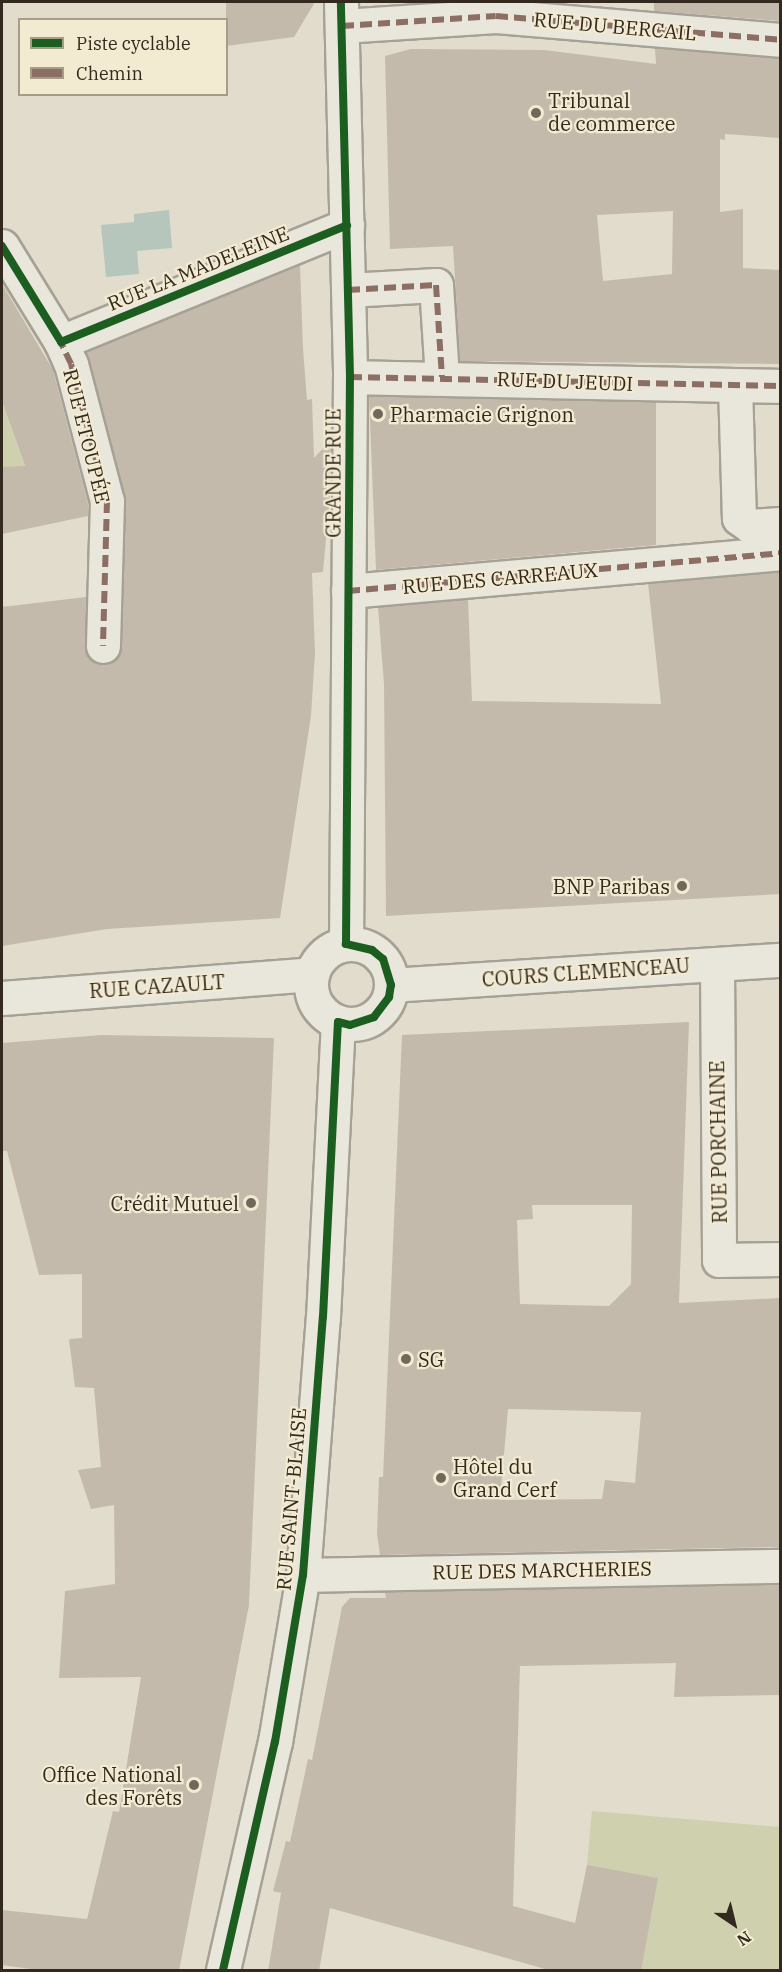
<!DOCTYPE html>
<html>
<head>
<meta charset="utf-8">
<style>
	body { margin:0 }
	#map { position:relative; width:782px; height:1972px; overflow:hidden; background:#e1dccb; font-family:"IBM Plex Serif",serif }
	div>[style] { position:absolute }
	[style*='--x'] { left:calc(var(--x)*1px); top:calc(var(--y)*1px); width:calc(var(--w)*1px); rotate:calc(var(--a)*1deg) }
	.green>* { inset:0; background:#ced0ae }
	.water>* { inset:0; background:#b6c6bd }
	.building>* { inset:0; background:#c4baac }
	.roads { filter:drop-shadow(2px 0 #a6a195) drop-shadow(-2px 0 #a6a195) drop-shadow(0 2px #a6a195) drop-shadow(0 -2px #a6a195) }
	.minor>* { height:33px; margin:-16.5px; padding:0 16.5px; transform-origin:16.5px; border-radius:16.5px; background:#e9e6dc }
	.minor>.ring { margin:-16.5px; padding:0; box-sizing:content-box; background:none; border:33px solid #e9e6dc; border-radius:50% }
	.quiet>* { height:6px; margin-top:-3px; transform-origin:0; background:repeating-linear-gradient(90deg,#8d6e63 0 12px,transparent 0 18px) }
	.cycleway>* { height:8px; margin:-4px; padding:0 4px; transform-origin:4px; border-radius:4px; background:#1b5e20 }
	.dots>* { width:16px; height:16px; translate:-50% -50%; box-sizing:border-box; border:3px solid #f2ead1; border-radius:50% }
	span { translate:-50% -50%; white-space:nowrap; text-align:center; line-height:1.15; -webkit-text-stroke:4.5px #f2ead1; paint-order:stroke }
	.street-label { font-size:20px; color:#33291e }
	.poi-label { font-size:20px; color:#33291e }
	.left { translate:0 -50%; text-align:left }
	.right { translate:-100% -50%; text-align:right }
	.frame { position:absolute; inset:0; border:3px solid #33291e; pointer-events:none }
	.legend { position:absolute; left:18px; top:18px; width:210px; height:78px; box-sizing:border-box; background:#f2ead1; border:2px solid #a69d89; margin:0; padding:8px 10px; list-style:none; font-size:18px; color:#33291e }
	.legend li { display:flex; align-items:center; gap:12px; height:30px }
	.legend b { width:30px; border:2px solid #a69d89 }
	.north { position:absolute; left:704px; top:1894px; width:60px; height:60px; -webkit-text-stroke:4px #f2ead1; paint-order:stroke; rotate:145deg; font-size:16px; font-weight:700; line-height:24px; text-align:center; color:#33291e }
	.north::after { content:''; display:block; margin:auto; width:21px; height:27px; background:#33291e; clip-path:polygon(50% 0,100% 100%,50% 72%,0 100%) }
</style>
</head>
<body>
<div id="map">
	<div class="green">
		<div style="clip-path:polygon(2px 401px,28px 476px,2px 485px)"></div>
		<div style="clip-path:polygon(592px 1811px,780px 1827px,780px 1970px,641px 1970px,587px 1865px)"></div>
	</div>
	<div class="water">
		<div style="clip-path:polygon(169px 210px,172px 248px,137px 251px,139px 274px,106px 277px,101px 225px,134px 222px,134px 214px)"></div>
	</div>
	<div class="building">
		<div style="clip-path:polygon(226px 2px,315px 2px,294px 37px,226px 46px)"></div>
		<div style="clip-path:polygon(654px 2px,780px 2px,780px 21px,654px 11px)"></div>
		<div style="clip-path:polygon(evenodd,655px 48px,780px 58px,780px 138px,725px 134px,725px 140px,720px 139px,720px 212px,743px 209px,743px 268px,780px 270px,780px 364px,460px 361px,453px 246px,390px 249px,385px 56px,411px 49px,544px 50px,656px 64px,655px 48px,673px 211px,672px 274px,603px 281px,597px 215px,673px 211px)"></div>
		<div style="clip-path:polygon(300px 265px,303px 349px,307px 400px,312px 399px,314px 458px,331px 440px,330px 495px,323px 572px,312px 573px,315px 652px,311px 716px,280px 918px,107px 929px,2px 946px,2px 607px,86px 597px,87px 655px,94px 662px,111px 663px,122px 647px,125px 497px,86px 352px)"></div>
		<div style="clip-path:polygon(2px 284px,53px 370px,88px 503px,88px 516px,2px 534px,2px 467px,25px 466px,2px 401px)"></div>
		<div style="clip-path:polygon(369px 396px,656px 402px,656px 545px,376px 570px)"></div>
		<div style="clip-path:polygon(780px 572px,780px 894px,386px 916px,384px 684px,378px 607px,468px 599px,472px 701px,661px 704px,648px 583px)"></div>
		<div style="clip-path:polygon(evenodd,689px 1022px,679px 1303px,780px 1298px,780px 1547px,380px 1555px,377px 1534px,379px 1477px,383px 1477px,402px 1035px,689px 1022px,532px 1205px,632px 1205px,631px 1284px,609px 1306px,520px 1304px,517px 1220px,533px 1219px,532px 1205px,689px 1022px,508px 1409px,641px 1412px,635px 1483px,605px 1480px,602px 1499px,500px 1500px,508px 1409px)"></div>
		<div style="clip-path:polygon(101px 1035px,274px 1038px,249px 1605px,179px 1971px,45px 1971px,2px 1965px,2px 1910px,87px 1919px,113px 1811px,119px 1812px,141px 1677px,59px 1678px,65px 1591px,115px 1584px,114px 1505px,91px 1509px,78px 1470px,101px 1467px,94px 1388px,75px 1387px,69px 1339px,82px 1338px,82px 1274px,39px 1275px,7px 1151px,2px 1151px,2px 1043px)"></div>
		<div style="clip-path:polygon(780px 1585px,780px 1695px,674px 1697px,676px 1663px,520px 1666px,513px 1906px,575px 1923px,587px 1865px,658px 1878px,641px 1971px,552px 1971px,330px 1908px,319px 1971px,268px 1971px,281px 1893px,273px 1891px,286px 1841px,290px 1842px,308px 1759px,312px 1760px,342px 1607px,350px 1598px,386px 1598px,385px 1592px)"></div>
	</div>
	<div class="roads">
		<div class="minor">
			<div style="--x:341;--y:2;--w:375;--a:88.6"></div>
			<div style="--x:350;--y:377;--w:567;--a:90.4"></div>
			<div style="--x:342;--y:26;--w:154;--a:-3.7"></div>
			<div style="--x:496;--y:16;--w:285;--a:4.8"></div>
			<div style="--x:2;--y:246;--w:113;--a:58.4"></div>
			<div style="--x:61;--y:342;--w:24;--a:66"></div>
			<div style="--x:71;--y:364;--w:142;--a:75.3"></div>
			<div style="--x:107;--y:501;--w:145;--a:91.6"></div>
			<div style="--x:348;--y:290;--w:88;--a:-3.3"></div>
			<div style="--x:436;--y:285;--w:92;--a:86.3"></div>
			<div style="--x:61;--y:342;--w:309;--a:-22.2"></div>
			<div style="--x:350;--y:377;--w:430;--a:1.2"></div>
			<div style="--x:735;--y:385;--w:133;--a:88.3"></div>
			<div style="--x:739;--y:518;--w:14;--a:36"></div>
			<div style="--x:750;--y:526;--w:30;--a:-4"></div>
			<div style="--x:348;--y:591;--w:434;--a:-5"></div>
			<div class="ring" style="left:311px;top:944px;width:47px;height:47px"></div>
			<div style="--x:717;--y:964;--w:296;--a:89.6"></div>
			<div style="--x:719;--y:1260;--w:61;--a:-0.9"></div>
			<div style="--x:391;--y:985;--w:390;--a:-3.7"></div>
			<div style="--x:2;--y:998;--w:311;--a:-4.4"></div>
			<div style="--x:303;--y:1575;--w:477;--a:-1.1"></div>
			<div style="--x:223;--y:1970;--w:234;--a:-77.2"></div>
			<div style="--x:275;--y:1742;--w:169;--a:-80.5"></div>
			<div style="--x:303;--y:1575;--w:259;--a:-85.6"></div>
			<div style="--x:323;--y:1317;--w:295;--a:-87.1"></div>
		</div>
	</div>
	<div class="quiet">
		<div style="--x:342;--y:26;--w:154;--a:-3.7"></div>
		<div style="--x:496;--y:16;--w:285;--a:4.8"></div>
		<div style="--x:348;--y:290;--w:88;--a:-3.3"></div>
		<div style="--x:436;--y:285;--w:92;--a:86.3"></div>
		<div style="--x:58;--y:337;--w:30;--a:64"></div>
		<div style="--x:71;--y:364;--w:142;--a:75.3"></div>
		<div style="--x:107;--y:501;--w:145;--a:91.6"></div>
		<div style="--x:350;--y:377;--w:430;--a:1.2"></div>
		<div style="--x:348;--y:591;--w:434;--a:-5"></div>
	</div>
	<div class="cycleway">
		<div style="--x:2;--y:246;--w:113;--a:58.4"></div>
		<div style="--x:61;--y:342;--w:309;--a:-22.2"></div>
		<div style="--x:223;--y:1970;--w:234;--a:-77.2"></div>
		<div style="--x:275;--y:1742;--w:169;--a:-80.5"></div>
		<div style="--x:303;--y:1575;--w:259;--a:-85.6"></div>
		<div style="--x:323;--y:1317;--w:295;--a:-87.1"></div>
		<div style="--x:338;--y:1022;--w:12;--a:14"></div>
		<div style="--x:350;--y:1025;--w:25;--a:-18"></div>
		<div style="--x:374;--y:1017;--w:25;--a:-53"></div>
		<div style="--x:389;--y:997;--w:12;--a:-81"></div>
		<div style="--x:391;--y:985;--w:27;--a:-107"></div>
		<div style="--x:383;--y:959;--w:14;--a:-141"></div>
		<div style="--x:372;--y:950;--w:27;--a:-167"></div>
		<div style="--x:346;--y:944;--w:567;--a:-89.6"></div>
		<div style="--x:350;--y:377;--w:375;--a:-91.4"></div>
	</div>
	<div class="dots">
		<div style="left:536px;top:113px;background:#70685b"></div>
		<div style="left:378px;top:414px;background:#70685b"></div>
		<div style="left:682px;top:886px;background:#70685b"></div>
		<div style="left:251px;top:1203px;background:#70685b"></div>
		<div style="left:406px;top:1359px;background:#70685b"></div>
		<div style="left:441px;top:1478px;background:#70685b"></div>
		<div style="left:194px;top:1785px;background:#70685b"></div>
	</div>
	<div class="street-label">
		<span style="left:615px;top:26px;rotate:5deg">RUE DU BERCAIL</span>
		<span style="left:198px;top:268px;rotate:-22deg">RUE LA MADELEINE</span>
		<span style="left:565px;top:381px;rotate:2deg">RUE DU JEUDI</span>
		<span style="left:87px;top:436px;rotate:76deg">RUE ETOUPÉE</span>
		<span style="left:333px;top:473px;rotate:-90deg">GRANDE RUE</span>
		<span style="left:500px;top:578px;rotate:-5deg">RUE DES CARREAUX</span>
		<span style="left:586px;top:972px;rotate:-4deg">COURS CLEMENCEAU</span>
		<span style="left:157px;top:986px;rotate:-4deg">RUE CAZAULT</span>
		<span style="left:718px;top:1142px;rotate:-91deg">RUE PORCHAINE</span>
		<span style="left:291px;top:1499px;rotate:-85deg">RUE SAINT-BLAISE</span>
		<span style="left:542px;top:1570px;rotate:-1deg">RUE DES MARCHERIES</span>
	</div>
	<div class="poi-label">
		<span class="left" style="left:548px;top:112px">Tribunal<br>de commerce</span>
		<span class="left" style="left:390px;top:414px">Pharmacie Grignon</span>
		<span class="right" style="left:670px;top:886px">BNP Paribas</span>
		<span class="right" style="left:239px;top:1203px">Crédit Mutuel</span>
		<span class="left" style="left:418px;top:1359px">SG</span>
		<span class="left" style="left:453px;top:1478px">Hôtel du<br>Grand Cerf</span>
		<span class="right" style="left:182px;top:1786px">Office National<br>des Forêts</span>
	</div>
	<div class="frame"></div>
	<ul class="legend">
	<li><b style="height:8px;background:#1b5e20"></b>Piste cyclable</li>
	<li><b style="height:8px;background:#8d6e63"></b>Chemin</li>
	</ul>
	<div class="north">N</div>
</div>
</body>
</html>
